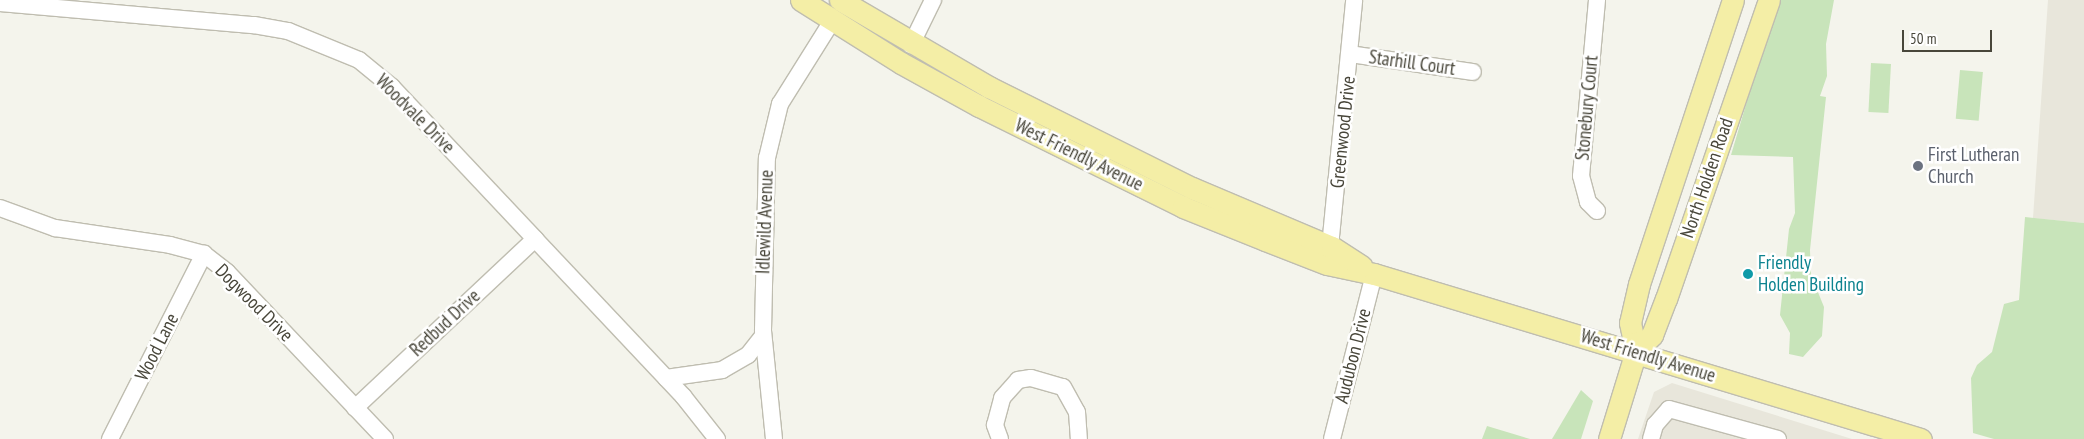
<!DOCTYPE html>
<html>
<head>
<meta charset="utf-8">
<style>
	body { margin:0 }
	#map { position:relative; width:2084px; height:439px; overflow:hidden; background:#f4f4ec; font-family:"PT Sans Narrow",sans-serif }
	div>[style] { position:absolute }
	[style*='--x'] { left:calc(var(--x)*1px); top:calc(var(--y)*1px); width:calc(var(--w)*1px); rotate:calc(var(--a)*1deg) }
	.residential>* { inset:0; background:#e8e6db }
	.green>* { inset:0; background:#c8e4ba; transform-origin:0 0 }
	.roads { filter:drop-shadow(1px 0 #bfbdb0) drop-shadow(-1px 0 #bfbdb0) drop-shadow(0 1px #bfbdb0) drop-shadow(0 -1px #bfbdb0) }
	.minor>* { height:16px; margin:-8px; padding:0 8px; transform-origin:8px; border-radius:8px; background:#fff }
	.major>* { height:21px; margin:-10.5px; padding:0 10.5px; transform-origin:10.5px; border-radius:10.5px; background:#f4eea6 }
	.dots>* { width:14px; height:14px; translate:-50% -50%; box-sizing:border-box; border:2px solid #fff; border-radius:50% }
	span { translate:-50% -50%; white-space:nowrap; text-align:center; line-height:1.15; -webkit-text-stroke:5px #fff; paint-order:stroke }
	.street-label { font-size:19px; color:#48463a }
	.worship-label { font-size:19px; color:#5b616d }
	.left { translate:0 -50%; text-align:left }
	.culture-label { font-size:19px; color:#0d838f }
	.scale { position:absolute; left:1902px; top:30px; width:90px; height:22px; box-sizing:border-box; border:2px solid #48463a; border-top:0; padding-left:6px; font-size:15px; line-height:18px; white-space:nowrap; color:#48463a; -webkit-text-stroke:4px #fff; paint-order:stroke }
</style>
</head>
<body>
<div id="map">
	<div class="residential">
		<div style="clip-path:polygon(2048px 0,2084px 0,2084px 223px,2033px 218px)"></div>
		<div style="clip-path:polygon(1672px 383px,1852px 439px,1638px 439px,1654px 392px)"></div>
	</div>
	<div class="green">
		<div style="clip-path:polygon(1777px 0,1834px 0,1826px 44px,1827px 76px,1820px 96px,1826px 97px,1810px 250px,1811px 275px,1824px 307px,1822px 336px,1803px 357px,1789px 354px,1790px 333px,1780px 315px,1789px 229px,1795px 213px,1793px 157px,1731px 155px)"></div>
		<div style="left:1871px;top:63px;width:20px;height:49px;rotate:3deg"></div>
		<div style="left:1960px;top:70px;width:23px;height:49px;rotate:5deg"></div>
		<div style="clip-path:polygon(2025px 217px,2084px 223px,2084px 439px,1994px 439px,1973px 433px,1971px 378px,1977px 365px,1992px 352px,2004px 304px,2019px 300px)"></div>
		<div style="clip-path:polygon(1581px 390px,1593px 401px,1581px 439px,1552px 439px)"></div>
		<div style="clip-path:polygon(1487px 426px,1530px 439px,1482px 439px)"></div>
	</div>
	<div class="roads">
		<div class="minor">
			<div style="--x:0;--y:3;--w:255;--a:5"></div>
			<div style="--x:254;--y:25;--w:35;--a:10"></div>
			<div style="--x:288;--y:31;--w:77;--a:22.2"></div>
			<div style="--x:359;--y:60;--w:43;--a:39.3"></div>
			<div style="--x:392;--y:87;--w:209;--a:46.7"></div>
			<div style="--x:535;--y:239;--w:216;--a:46.7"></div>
			<div style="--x:683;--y:396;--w:55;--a:51.7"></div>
			<div style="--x:911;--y:45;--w:50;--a:-63.9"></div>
			<div style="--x:1350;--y:54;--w:124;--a:8.3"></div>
			<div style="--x:0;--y:208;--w:59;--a:20"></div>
			<div style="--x:55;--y:228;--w:116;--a:8.4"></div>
			<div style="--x:170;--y:245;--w:35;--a:15"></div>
			<div style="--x:204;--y:254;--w:29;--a:38"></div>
			<div style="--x:227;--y:272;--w:230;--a:46.6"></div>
			<div style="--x:1597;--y:211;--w:13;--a:-135"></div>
			<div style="--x:1588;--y:202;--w:27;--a:-105"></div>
			<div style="--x:1581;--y:176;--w:177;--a:-84.8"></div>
			<div style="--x:1329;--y:257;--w:258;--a:-84.4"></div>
			<div style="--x:666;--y:378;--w:57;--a:-8.1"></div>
			<div style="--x:722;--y:370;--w:30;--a:-30"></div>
			<div style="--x:748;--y:355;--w:24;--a:-52"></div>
			<div style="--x:355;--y:408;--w:247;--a:-43.2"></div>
			<div style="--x:110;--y:439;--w:208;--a:-63.1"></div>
			<div style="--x:774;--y:439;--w:110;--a:-95.8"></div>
			<div style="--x:763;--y:330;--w:172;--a:-88.7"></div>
			<div style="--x:767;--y:158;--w:56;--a:-76.5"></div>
			<div style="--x:780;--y:104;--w:98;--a:-57.9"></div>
			<div style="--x:1000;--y:439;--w:15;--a:-110"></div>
			<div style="--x:995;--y:425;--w:28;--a:-75"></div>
			<div style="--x:1002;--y:398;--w:24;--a:-48"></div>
			<div style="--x:1018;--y:380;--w:13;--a:-9"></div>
			<div style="--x:1031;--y:378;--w:33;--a:16"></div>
			<div style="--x:1063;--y:387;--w:29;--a:61"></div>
			<div style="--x:1077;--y:412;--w:27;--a:86"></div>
			<div style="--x:1332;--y:439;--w:170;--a:-75.7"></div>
			<div style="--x:1651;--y:439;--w:15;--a:-74"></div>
			<div style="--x:1655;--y:425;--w:21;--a:-49"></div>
			<div style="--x:1669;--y:409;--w:113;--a:15.4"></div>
		</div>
		<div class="major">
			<div style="--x:801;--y:0;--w:118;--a:32.2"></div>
			<div style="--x:901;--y:63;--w:89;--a:28.9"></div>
			<div style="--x:979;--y:106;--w:228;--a:26.3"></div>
			<div style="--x:1183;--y:207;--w:88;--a:21.9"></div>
			<div style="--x:1265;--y:240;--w:66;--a:21.2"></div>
			<div style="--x:1327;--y:264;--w:48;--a:12"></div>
			<div style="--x:1374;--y:274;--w:571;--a:16.79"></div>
			<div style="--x:840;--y:0;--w:173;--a:30.3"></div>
			<div style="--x:989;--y:87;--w:227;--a:26.5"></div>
			<div style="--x:1192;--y:188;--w:152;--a:22.9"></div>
			<div style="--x:1332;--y:247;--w:35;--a:33"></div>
			<div style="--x:1636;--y:351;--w:29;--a:-102"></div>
			<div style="--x:1630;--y:323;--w:40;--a:-77"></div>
			<div style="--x:1639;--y:284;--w:299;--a:-71.7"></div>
			<div style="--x:1609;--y:439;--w:92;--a:-72.9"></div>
			<div style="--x:1636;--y:351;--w:23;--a:-45"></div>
			<div style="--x:1652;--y:335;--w:39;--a:-69"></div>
			<div style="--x:1666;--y:299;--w:316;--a:-71"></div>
		</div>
	</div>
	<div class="dots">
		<div style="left:1918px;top:166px;background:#6b7280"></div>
		<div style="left:1748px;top:274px;background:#0f9aa8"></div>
	</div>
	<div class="street-label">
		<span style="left:1412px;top:63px;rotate:8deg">Starhill Court</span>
		<span style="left:1587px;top:108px;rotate:-85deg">Stonebury Court</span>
		<span style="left:415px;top:114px;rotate:45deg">Woodvale Drive</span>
		<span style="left:1343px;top:132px;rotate:-84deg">Greenwood Drive</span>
		<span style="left:1079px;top:155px;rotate:26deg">West Friendly Avenue</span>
		<span style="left:1707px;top:178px;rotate:-71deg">North Holden Road</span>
		<span style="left:765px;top:222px;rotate:-88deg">Idlewild Avenue</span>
		<span style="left:254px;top:303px;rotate:45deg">Dogwood Drive</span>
		<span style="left:445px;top:323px;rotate:-43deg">Redbud Drive</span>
		<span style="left:157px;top:347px;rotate:-63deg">Wood Lane</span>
		<span style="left:1353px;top:356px;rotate:-76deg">Audubon Drive</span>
		<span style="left:1648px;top:356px;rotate:17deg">West Friendly Avenue</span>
	</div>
	<div class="worship-label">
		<span class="left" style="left:1928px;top:166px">First Lutheran<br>Church</span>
	</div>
	<div class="culture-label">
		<span class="left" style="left:1758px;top:274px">Friendly<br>Holden Building</span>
	</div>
	<div class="scale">50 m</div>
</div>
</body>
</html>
